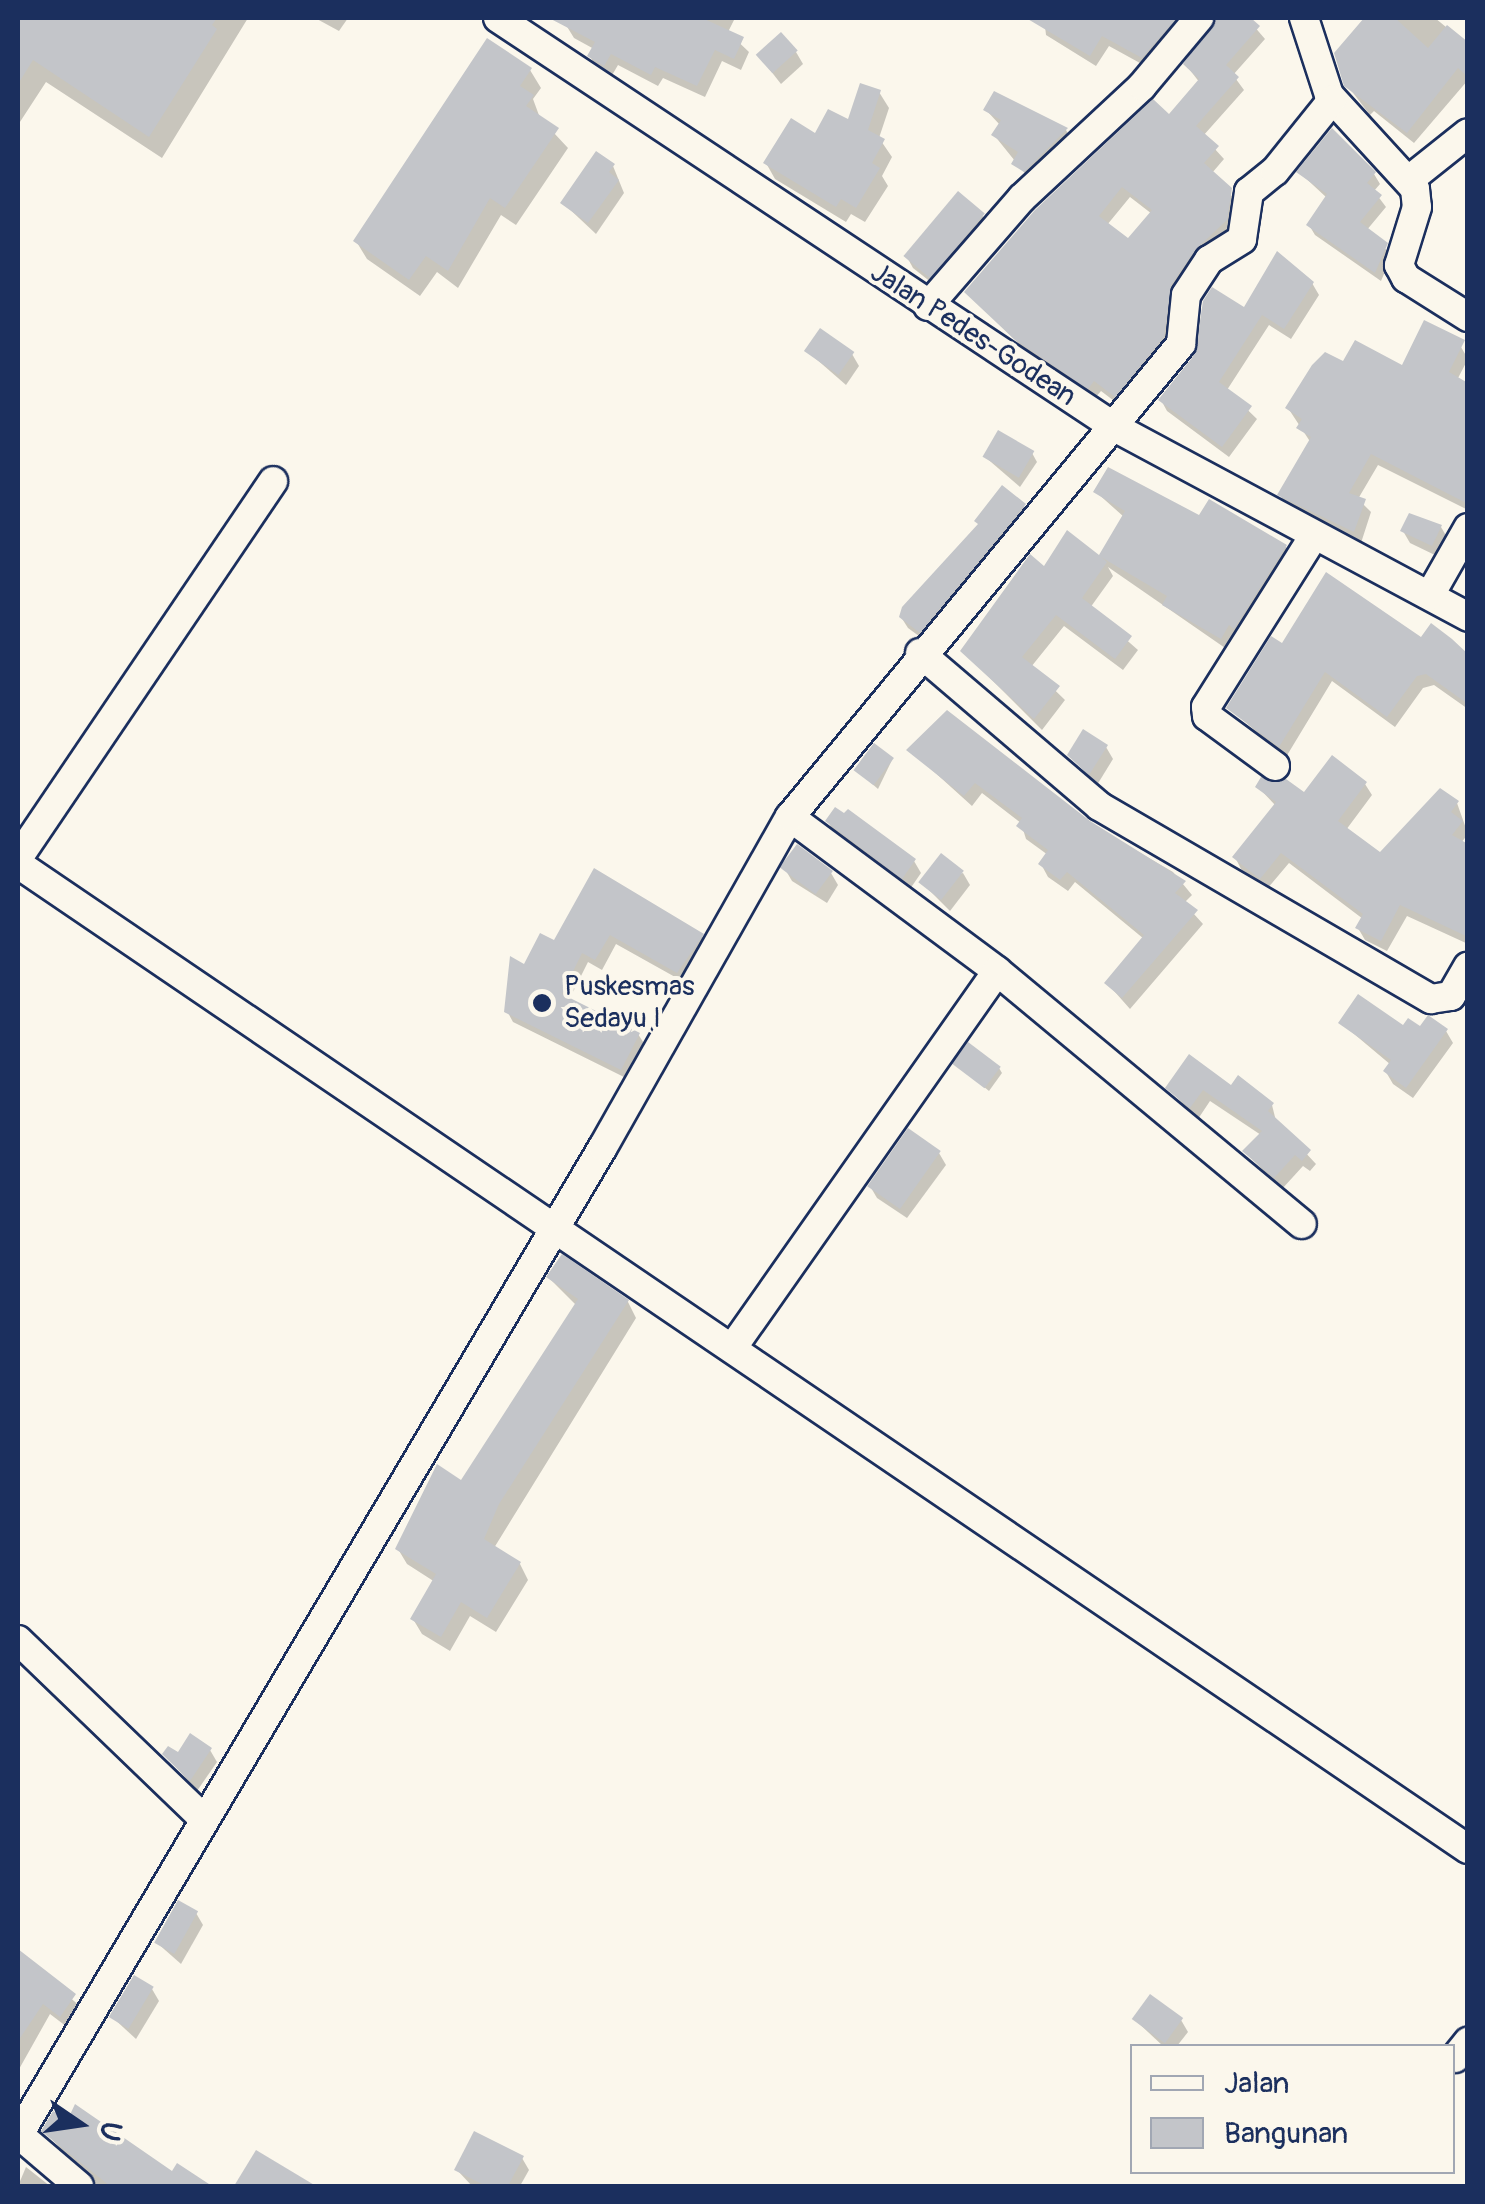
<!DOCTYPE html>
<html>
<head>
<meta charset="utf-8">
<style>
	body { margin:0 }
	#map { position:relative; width:1485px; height:2204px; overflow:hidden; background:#fbf7ec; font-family:Pangolin,sans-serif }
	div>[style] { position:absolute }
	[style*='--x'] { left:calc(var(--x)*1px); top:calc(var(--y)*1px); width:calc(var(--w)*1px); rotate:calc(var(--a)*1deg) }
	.shadow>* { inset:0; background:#0003 }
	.building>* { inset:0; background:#c3c5c9; transform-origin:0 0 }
	.roads { filter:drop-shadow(2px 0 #1b2f5e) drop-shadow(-2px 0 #1b2f5e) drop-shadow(0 2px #1b2f5e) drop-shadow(0 -2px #1b2f5e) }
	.minor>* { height:28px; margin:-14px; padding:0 14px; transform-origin:14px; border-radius:14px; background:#fbf7ec }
	.dots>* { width:28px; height:28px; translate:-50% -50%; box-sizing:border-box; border:5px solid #fbf7ec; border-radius:50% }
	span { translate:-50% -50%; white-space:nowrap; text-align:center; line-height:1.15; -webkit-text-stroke:8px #fbf7ec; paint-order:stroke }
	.street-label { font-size:28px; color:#1b2f5e }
	.poi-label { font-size:28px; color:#1b2f5e }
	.left { translate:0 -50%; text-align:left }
	.frame { position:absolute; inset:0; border:20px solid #1b2f5e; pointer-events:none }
	.legend { position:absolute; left:1130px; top:2044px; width:325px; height:130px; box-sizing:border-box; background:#fbf7ec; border:2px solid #a1a7b3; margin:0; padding:12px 18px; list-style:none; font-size:30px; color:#1b2f5e }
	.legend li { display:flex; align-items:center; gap:20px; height:50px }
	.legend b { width:50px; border:2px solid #a1a7b3 }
	.north { position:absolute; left:30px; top:2074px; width:100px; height:100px; -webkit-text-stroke:8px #fbf7ec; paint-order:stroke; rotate:103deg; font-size:28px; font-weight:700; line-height:40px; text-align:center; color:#1b2f5e }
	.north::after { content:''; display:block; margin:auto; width:35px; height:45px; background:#1b2f5e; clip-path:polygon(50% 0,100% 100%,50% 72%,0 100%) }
</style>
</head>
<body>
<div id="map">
	<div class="shadow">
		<div style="clip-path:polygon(18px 18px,248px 18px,162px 158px,46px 82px,18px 125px)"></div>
		<div style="clip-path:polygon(315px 18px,348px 18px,339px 31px)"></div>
		<div style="clip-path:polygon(570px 18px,735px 18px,728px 32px,749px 52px,741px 70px,722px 61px,705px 97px,663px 78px,658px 86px,618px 65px,611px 77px,597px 69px,590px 56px,594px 49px,574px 38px,566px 25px)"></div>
		<div style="clip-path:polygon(1044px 18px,1194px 18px,1149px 68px,1109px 46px,1096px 66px,1046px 35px)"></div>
		<div style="clip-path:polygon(evenodd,1218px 18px,1247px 18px,1265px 39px,1233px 75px,1244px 90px,1203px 136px,1224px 159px,1212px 173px,1237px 202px,1232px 232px,1169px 349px,1122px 407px,1101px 391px,1095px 398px,1024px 349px,967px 292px,1169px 117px,1200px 83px,1186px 65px,1218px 18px,1130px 197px,1152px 214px,1129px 242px,1107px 225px,1130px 197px)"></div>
		<div style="clip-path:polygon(1368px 18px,1435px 18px,1468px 45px,1468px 80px,1414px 143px,1374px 111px,1370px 115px,1347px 85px,1337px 54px)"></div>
		<div style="clip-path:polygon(796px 52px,803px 64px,781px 84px,759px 56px)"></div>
		<div style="clip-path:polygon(530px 70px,541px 88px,533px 99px,540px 118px,568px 148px,516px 225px,501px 215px,458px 288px,437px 272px,420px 296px,367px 259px,356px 241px)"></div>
		<div style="clip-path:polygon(879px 92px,889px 108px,879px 138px,892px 157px,882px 176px,888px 186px,865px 222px,851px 214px,846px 222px,775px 179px,766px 163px,849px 123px)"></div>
		<div style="clip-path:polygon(995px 94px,1066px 130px,1072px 141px,1032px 182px,994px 135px,1000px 125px,986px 110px)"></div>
		<div style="clip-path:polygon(613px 166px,624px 193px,596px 234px,563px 203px)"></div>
		<div style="clip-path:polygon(1299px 172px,1374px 174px,1380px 184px,1374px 191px,1386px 207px,1366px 231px,1392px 255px,1381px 281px,1315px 235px,1309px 225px,1327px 198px)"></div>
		<div style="clip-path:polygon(983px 216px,990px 227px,937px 287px,913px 268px,907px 257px)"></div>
		<div style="clip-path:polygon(1312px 283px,1319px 295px,1291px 339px,1269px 325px,1227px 390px,1257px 419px,1229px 457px,1167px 411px,1161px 400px,1245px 311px)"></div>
		<div style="clip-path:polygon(1461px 347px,1468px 359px,1457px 380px,1468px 386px,1468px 510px,1378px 465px,1358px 499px,1371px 512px,1361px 543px,1287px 506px,1280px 495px,1311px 443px,1288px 408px,1344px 365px,1403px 368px)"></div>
		<div style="clip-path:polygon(807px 351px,852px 354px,859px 366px,846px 385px)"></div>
		<div style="clip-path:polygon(1032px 453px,1037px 462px,1020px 487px,984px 456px)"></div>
		<div style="clip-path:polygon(1096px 492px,1286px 547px,1293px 559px,1228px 650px,1108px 567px,1113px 576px,1090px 608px,1138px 650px,1123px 670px,1064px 626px,1031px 667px,1065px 700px,1042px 730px,963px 651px,1031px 557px,1045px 569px,1100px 559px,1124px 517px)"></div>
		<div style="clip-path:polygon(1024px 506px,1030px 517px,927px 642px,908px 628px,901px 617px,979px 526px)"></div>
		<div style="clip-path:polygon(1441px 527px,1448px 539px,1439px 557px,1410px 543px,1403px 531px)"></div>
		<div style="clip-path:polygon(1421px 640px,1468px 655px,1468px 709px,1434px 685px,1423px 688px,1395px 727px,1332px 681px,1286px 757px,1229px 708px,1282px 646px)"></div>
		<div style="clip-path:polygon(1106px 747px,1113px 759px,1097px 785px,1070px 755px)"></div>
		<div style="clip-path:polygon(910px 750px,1089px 823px,1173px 872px,1192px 895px,1184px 903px,1203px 924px,1130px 1009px,1107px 983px,1144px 939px,1075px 882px,1068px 891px,1048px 877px,1041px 864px,1048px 855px,1026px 839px,1021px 823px,982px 793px,972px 806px)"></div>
		<div style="clip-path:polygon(892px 760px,878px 789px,855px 769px)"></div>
		<div style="clip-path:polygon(1365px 784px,1372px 795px,1346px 830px,1380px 855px,1457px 803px,1468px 834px,1461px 843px,1468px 846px,1468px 944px,1407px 916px,1387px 951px,1365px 940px,1358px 928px,1363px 919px,1289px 863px,1267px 889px,1241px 869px,1235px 857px,1276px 806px,1258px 787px,1305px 795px)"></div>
		<div style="clip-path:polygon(845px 817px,914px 861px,921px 873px,910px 889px,834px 833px,828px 821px)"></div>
		<div style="clip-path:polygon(785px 869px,831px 873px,838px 885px,827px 903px,792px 881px)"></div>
		<div style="clip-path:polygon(595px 872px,702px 936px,708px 946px,684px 982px,616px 944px,602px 970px,588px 962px,569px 1000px,638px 1034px,645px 1045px,628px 1079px,513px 1022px,507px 1011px,526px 968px,555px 944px)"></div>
		<div style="clip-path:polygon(963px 873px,970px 885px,950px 911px,922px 883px)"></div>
		<div style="clip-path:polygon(1341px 1023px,1446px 1031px,1453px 1043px,1413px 1098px,1393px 1084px,1386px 1072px,1391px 1065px)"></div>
		<div style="clip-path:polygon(956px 1064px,999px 1068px,1002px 1073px,989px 1091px)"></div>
		<div style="clip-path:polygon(1168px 1088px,1231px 1088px,1272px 1105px,1276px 1121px,1316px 1164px,1310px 1171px,1303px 1166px,1282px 1189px,1245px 1152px,1261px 1135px,1210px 1101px,1198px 1119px)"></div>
		<div style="clip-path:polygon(939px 1153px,946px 1165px,907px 1218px,877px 1198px,870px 1186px)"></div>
		<div style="clip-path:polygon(549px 1278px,628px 1302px,636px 1318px,494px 1548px,520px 1564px,528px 1580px,496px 1632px,470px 1616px,450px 1651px,422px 1634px,413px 1619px,435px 1582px,407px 1564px,398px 1549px,461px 1483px,577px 1306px)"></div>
		<div style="clip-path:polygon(210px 1750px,217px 1762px,197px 1791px,165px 1754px)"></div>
		<div style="clip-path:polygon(196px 1913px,203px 1925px,181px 1964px,156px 1942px)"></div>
		<div style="clip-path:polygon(19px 1954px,81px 2007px,67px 2027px,50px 2014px,18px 2071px)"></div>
		<div style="clip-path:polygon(152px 1989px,159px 2001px,136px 2039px,112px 2017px)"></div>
		<div style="clip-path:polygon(1134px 2019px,1181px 2020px,1188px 2032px,1177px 2046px,1163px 2046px)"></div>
		<div style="clip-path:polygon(44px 2131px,173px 2174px,178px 2166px,207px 2186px,97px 2186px)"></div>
		<div style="clip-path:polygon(522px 2158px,529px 2170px,520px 2186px,472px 2186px,457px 2170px)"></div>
		<div style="clip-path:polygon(26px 2167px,50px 2186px,18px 2186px)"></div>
	</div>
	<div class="building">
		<div style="clip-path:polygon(18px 18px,217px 18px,212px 25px,217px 29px,149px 137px,33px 60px,18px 84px)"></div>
		<div style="clip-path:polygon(549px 18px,702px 18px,744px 37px,734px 59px,715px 50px,697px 86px,655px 67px,651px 75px,611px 54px,604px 66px,587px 56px,595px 42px)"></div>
		<div style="clip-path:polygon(1026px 18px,1177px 18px,1142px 58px,1102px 36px,1090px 56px)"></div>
		<div style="clip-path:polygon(evenodd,1216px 18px,1251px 18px,1260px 26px,1226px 65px,1239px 77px,1196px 126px,1219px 146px,1204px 163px,1232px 188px,1227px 220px,1195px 250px,1171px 285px,1164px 337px,1115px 397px,1094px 381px,1088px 389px,1014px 339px,964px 292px,1035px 210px,1153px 99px,1169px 114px,1199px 79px,1183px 64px,1216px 18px,1122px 187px,1152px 210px,1128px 238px,1099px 216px,1122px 187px)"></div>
		<div style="clip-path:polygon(1364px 18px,1395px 18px,1428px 48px,1447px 25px,1468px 42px,1468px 77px,1458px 68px,1407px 133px,1344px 86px,1334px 53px)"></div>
		<div style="left:781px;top:32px;width:25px;height:34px;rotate:48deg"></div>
		<div style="clip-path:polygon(487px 38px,532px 68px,520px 86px,534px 95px,526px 106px,559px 128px,505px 208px,490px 198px,448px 271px,426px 256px,409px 280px,353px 241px)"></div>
		<div style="clip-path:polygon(860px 83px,881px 90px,868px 130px,885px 139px,872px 163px,880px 168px,856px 208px,841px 199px,836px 207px,763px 163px,791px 118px,815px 133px,828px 109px,848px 119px)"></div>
		<div style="clip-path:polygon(994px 91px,1068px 128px,1024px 172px,1011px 164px,1018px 152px,991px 135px,1001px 120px,983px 110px)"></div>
		<div style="clip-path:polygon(1332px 128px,1376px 172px,1367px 183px,1382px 195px,1360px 222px,1388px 243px,1375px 273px,1306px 225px,1327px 194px,1296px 172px)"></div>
		<div style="clip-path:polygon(596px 151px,615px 164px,609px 172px,619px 180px,588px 223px,560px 203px)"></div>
		<div style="left:958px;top:191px;width:35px;height:85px;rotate:40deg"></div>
		<div style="clip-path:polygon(1277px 251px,1314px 282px,1284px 329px,1262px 315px,1219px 382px,1252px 406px,1222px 447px,1158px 400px,1195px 354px,1203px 301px,1212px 287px,1244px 307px)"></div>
		<div style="clip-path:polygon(1424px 320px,1465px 340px,1449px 372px,1468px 383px,1468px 504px,1371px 454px,1349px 493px,1366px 499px,1354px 532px,1277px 495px,1311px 437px,1296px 428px,1302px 419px,1285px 408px,1312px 365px,1325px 352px,1343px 361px,1355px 340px,1402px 365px)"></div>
		<div style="left:820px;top:328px;width:42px;height:28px;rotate:35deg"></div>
		<div style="left:998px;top:430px;width:42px;height:31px;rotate:30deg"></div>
		<div style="clip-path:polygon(1108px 467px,1199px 515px,1209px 499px,1287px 545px,1234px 629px,1229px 625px,1221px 639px,1162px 605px,1167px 596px,1101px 557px,1107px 562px,1082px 598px,1132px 636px,1115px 659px,1056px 615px,1022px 657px,1060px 686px,1034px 719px,960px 651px,1030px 554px,1044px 566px,1067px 530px,1099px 555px,1125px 511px,1093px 492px)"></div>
		<div style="clip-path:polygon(1002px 485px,1026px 504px,920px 633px,899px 617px,902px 607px,978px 524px,974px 521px)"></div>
		<div style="clip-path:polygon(1409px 513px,1442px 525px,1432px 546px,1400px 531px)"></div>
		<div style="clip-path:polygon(1326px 572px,1421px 637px,1431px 623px,1452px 639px,1468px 654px,1468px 704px,1426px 674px,1417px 676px,1387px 717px,1325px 672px,1279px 747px,1226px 708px,1271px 636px,1282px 643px)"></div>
		<div style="clip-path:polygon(947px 710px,1090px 821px,1186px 881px,1175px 893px,1198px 910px,1122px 998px,1104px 983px,1144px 935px,1067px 872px,1060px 880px,1038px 864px,1048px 850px,1016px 826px,1022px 818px,975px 783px,964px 796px,906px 750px)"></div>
		<div style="clip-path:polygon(1083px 729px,1108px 745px,1089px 775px,1067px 755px)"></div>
		<div style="left:874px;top:743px;width:25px;height:34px;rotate:37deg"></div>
		<div style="clip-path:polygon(1332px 755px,1367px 782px,1338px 821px,1380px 852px,1440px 788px,1459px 801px,1451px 812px,1463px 821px,1452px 835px,1468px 844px,1468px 937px,1400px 905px,1381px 941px,1355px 928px,1363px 914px,1281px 853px,1260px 879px,1232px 857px,1276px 802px,1255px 787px,1261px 777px,1286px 779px,1304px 792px)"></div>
		<div style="clip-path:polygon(835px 807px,844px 813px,848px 809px,916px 859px,902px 879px,825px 821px)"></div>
		<div style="left:797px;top:844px;width:45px;height:29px;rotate:37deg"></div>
		<div style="left:941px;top:853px;width:29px;height:37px;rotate:38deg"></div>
		<div style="clip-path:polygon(594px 868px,704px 934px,677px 973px,610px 935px,595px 960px,582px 953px,562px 994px,640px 1033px,621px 1070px,504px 1012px,510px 956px,524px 964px,540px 933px,554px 940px)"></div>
		<div style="clip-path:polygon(1358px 994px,1403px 1025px,1408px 1018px,1420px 1026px,1428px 1015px,1448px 1029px,1406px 1088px,1383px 1071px,1391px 1060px,1338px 1023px)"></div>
		<div style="left:968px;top:1042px;width:41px;height:27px;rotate:37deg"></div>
		<div style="clip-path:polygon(1189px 1054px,1231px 1085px,1238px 1075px,1274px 1103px,1268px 1111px,1311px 1150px,1302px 1161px,1295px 1155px,1274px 1178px,1242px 1151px,1262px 1131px,1203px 1090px,1190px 1108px,1165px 1088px)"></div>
		<div style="left:908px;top:1128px;width:40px;height:71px;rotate:35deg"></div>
		<div style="clip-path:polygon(562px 1254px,629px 1300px,499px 1504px,484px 1539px,521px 1562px,487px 1618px,461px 1602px,441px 1637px,410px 1619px,436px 1574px,395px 1549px,437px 1464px,461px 1480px,578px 1299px,546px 1277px)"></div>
		<div style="clip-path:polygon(190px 1733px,212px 1748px,190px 1781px,162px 1754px,168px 1746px,178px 1752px)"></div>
		<div style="left:178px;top:1900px;width:23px;height:49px;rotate:29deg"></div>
		<div style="clip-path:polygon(18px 1949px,76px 1994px,60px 2017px,43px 2004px,18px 2041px)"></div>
		<div style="left:134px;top:1975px;width:23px;height:49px;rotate:31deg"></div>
		<div style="left:1150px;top:1994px;width:41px;height:31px;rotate:36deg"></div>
		<div style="clip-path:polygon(75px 2104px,172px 2171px,177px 2163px,212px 2186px,110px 2186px,41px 2131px,53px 2111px,68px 2119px)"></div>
		<div style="clip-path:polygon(474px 2131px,524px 2156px,508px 2186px,486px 2186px,454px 2170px)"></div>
		<div style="clip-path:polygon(256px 2150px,316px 2186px,234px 2186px)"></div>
	</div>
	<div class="roads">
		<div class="minor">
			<div style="--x:498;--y:18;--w:742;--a:33.56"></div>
			<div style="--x:1116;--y:428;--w:400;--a:28.2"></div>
			<div style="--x:1304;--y:18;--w:81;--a:72"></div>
			<div style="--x:1329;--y:95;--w:127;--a:47.5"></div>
			<div style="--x:1415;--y:189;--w:18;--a:84"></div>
			<div style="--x:1417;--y:207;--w:61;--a:107.2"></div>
			<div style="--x:1399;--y:265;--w:15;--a:62"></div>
			<div style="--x:1406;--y:278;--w:73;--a:32.2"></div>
			<div style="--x:1409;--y:180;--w:75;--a:-38.5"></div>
			<div style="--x:928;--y:306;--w:143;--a:-49"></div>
			<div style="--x:1022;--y:198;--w:164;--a:-43"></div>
			<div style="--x:1142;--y:86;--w:89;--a:-50"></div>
			<div style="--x:1430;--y:595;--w:77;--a:-60.4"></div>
			<div style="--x:920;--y:653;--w:235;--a:40.5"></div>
			<div style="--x:1099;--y:806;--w:384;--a:30.2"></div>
			<div style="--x:1431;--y:999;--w:20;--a:-9"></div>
			<div style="--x:1451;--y:996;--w:34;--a:-60"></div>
			<div style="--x:1275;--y:766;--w:84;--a:-143.7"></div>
			<div style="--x:1207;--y:716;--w:9;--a:-96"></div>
			<div style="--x:1206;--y:707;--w:201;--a:-57.8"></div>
			<div style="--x:790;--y:817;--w:258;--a:36.6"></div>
			<div style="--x:997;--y:971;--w:396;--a:39.7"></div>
			<div style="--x:18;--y:858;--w:455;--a:-55.9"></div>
			<div style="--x:18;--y:864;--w:1753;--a:34.19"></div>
			<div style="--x:733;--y:1347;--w:459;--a:-54.9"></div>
			<div style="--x:18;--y:1640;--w:255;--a:43.9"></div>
			<div style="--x:1455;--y:2058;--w:21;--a:-51"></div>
			<div style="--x:18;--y:2134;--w:80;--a:40.4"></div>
			<div style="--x:18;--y:2136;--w:1149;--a:-59.4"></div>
			<div style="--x:603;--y:1147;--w:379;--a:-60.5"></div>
			<div style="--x:790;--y:817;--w:614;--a:-50.42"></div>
			<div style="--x:1181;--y:344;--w:49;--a:-84.2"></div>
			<div style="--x:1186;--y:295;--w:42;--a:-56.7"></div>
			<div style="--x:1209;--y:260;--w:39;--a:-32"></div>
			<div style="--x:1242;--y:239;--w:48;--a:-81.5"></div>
			<div style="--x:1249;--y:192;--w:33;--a:-39"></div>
			<div style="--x:1275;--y:171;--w:91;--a:-51.2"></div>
		</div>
	</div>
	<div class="dots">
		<div style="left:542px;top:1003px;background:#1b2f5e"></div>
	</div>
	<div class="street-label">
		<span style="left:973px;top:335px;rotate:33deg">Jalan Pedes-Godean</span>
	</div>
	<div class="poi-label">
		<span class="left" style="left:564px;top:1003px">Puskesmas<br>Sedayu I</span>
	</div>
	<div class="frame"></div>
	<ul class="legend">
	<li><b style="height:12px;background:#fbf7ec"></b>Jalan</li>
	<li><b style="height:28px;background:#c3c5c9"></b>Bangunan</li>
	</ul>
	<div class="north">U</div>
</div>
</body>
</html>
